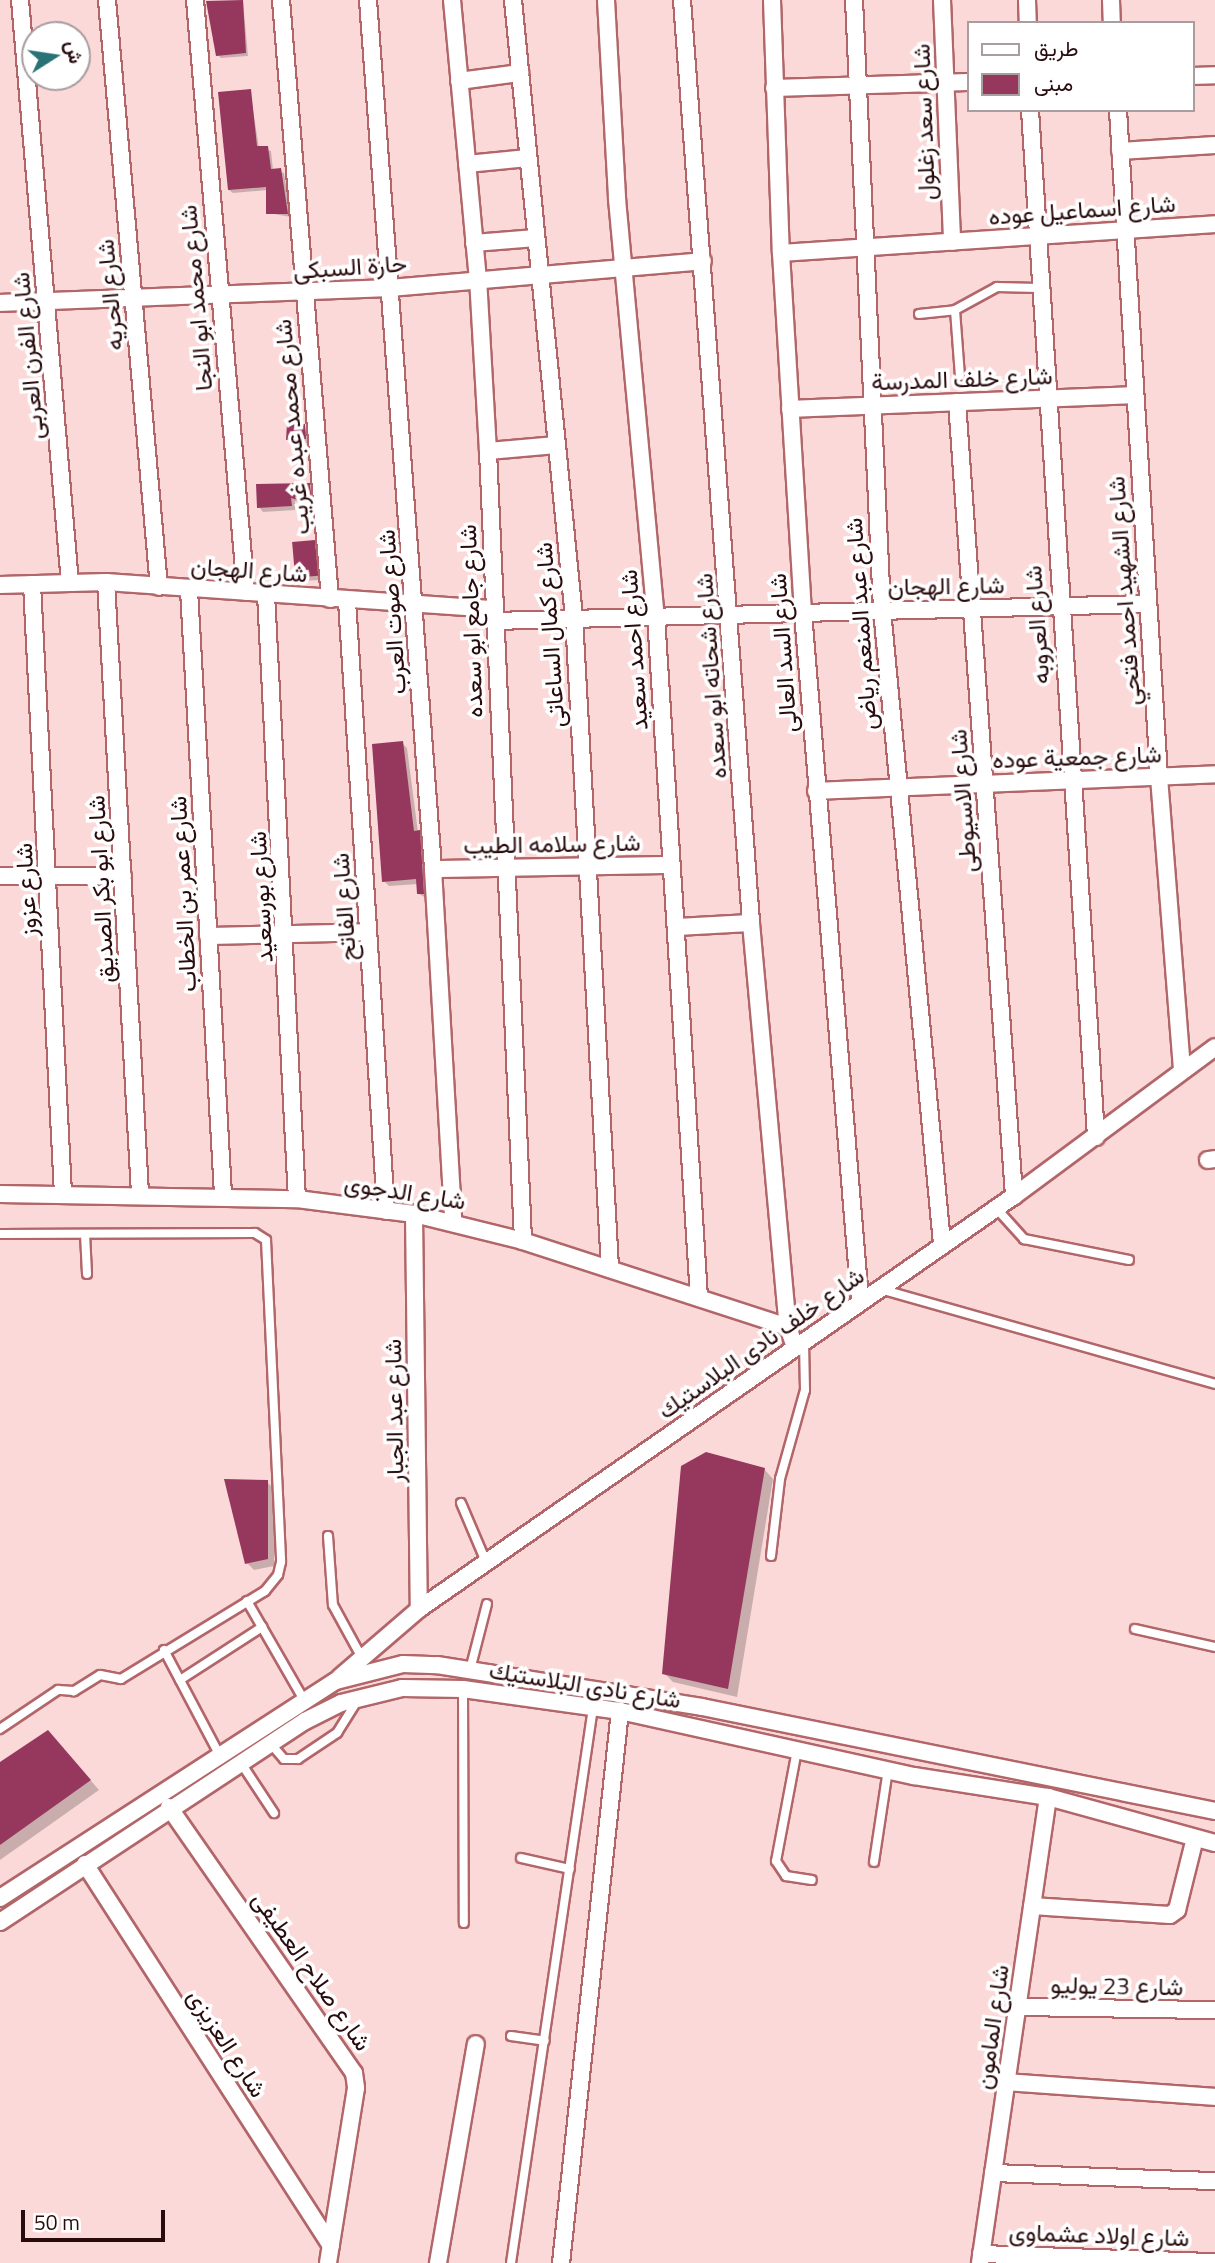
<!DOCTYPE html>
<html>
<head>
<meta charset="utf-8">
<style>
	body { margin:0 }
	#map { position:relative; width:1215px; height:2263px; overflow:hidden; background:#fcd9d9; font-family:"Titillium Web",Vazirmatn,sans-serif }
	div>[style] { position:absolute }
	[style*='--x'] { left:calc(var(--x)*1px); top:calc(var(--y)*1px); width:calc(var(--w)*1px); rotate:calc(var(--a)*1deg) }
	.shadow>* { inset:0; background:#0003 }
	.building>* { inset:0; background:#96375e; transform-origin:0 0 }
	.roads { filter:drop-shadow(2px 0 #b26669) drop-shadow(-2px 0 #b26669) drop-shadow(0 2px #b26669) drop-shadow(0 -2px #b26669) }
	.service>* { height:8px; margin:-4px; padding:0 4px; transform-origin:4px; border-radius:4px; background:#fff }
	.minor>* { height:16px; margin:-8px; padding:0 8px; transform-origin:8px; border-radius:8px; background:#fff }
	span { translate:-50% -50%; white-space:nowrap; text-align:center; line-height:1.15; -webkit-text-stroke:7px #fff; paint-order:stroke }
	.street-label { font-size:24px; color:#280b0d }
	.legend { position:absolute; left:967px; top:21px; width:228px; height:91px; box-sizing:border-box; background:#fff; border:2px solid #a99d9e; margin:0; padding:9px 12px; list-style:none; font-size:21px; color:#280b0d }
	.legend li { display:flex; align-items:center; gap:14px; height:35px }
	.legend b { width:35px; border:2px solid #a99d9e }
	.north { position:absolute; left:21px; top:21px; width:70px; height:70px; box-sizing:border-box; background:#fff; border:2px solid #a99d9e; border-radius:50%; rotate:78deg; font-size:19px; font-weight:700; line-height:28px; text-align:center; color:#280b0d }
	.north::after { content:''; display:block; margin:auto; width:24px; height:32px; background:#297376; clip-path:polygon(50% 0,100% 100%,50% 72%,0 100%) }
	.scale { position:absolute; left:21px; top:2210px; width:144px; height:32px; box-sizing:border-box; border:4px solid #280b0d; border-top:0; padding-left:9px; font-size:21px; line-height:24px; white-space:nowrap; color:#280b0d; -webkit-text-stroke:5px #fff; paint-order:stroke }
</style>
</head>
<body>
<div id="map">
	<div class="shadow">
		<div style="clip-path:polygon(243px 1px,248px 56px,221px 58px,218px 55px)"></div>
		<div style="clip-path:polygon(250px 91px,259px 148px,271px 151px,273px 170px,284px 173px,291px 217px,268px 213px,268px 190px,233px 193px,229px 190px)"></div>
		<div style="clip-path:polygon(304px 426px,310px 443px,292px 444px,288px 440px)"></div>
		<div style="clip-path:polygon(309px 485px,315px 507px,295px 501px,295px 510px,263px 512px,259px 507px)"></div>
		<div style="clip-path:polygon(314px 542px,321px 580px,300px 581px,296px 577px)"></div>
		<div style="clip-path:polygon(402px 743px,407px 748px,418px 832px,424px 837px,428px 899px,419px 894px,418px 884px,389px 886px,384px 881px)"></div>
		<div style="clip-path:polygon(764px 1469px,773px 1479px,737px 1697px,673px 1682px,664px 1673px)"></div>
		<div style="clip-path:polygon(267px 1482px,274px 1489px,274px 1566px,254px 1570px,247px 1563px)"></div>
		<div style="clip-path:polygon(57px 1742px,99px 1790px,0 1860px,0 1764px)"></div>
	</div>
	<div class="building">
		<div style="clip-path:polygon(243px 0,246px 53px,216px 56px,206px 1px)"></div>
		<div style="clip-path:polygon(251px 89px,257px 146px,268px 146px,271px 169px,281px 168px,288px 214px,266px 214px,266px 187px,228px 190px,218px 92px)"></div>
		<div style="clip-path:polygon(287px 424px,305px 424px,306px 439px,286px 440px)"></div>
		<div style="clip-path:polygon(310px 483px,312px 504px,291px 498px,292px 506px,257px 508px,256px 484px)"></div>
		<div style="left:315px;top:540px;width:36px;height:23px;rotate:85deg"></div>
		<div style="clip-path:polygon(403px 741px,414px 831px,420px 830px,424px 894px,417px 894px,416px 879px,382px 882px,372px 744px)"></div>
		<div style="clip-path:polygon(706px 1452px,765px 1468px,728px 1689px,662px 1674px,681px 1466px)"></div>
		<div style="clip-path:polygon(224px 1479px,268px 1480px,268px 1559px,245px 1564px)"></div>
		<div style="clip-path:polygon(48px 1730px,91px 1780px,0 1845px,0 1762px)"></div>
	</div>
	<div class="roads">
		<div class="service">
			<div style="--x:955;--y:310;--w:66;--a:85.7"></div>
			<div style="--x:919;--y:314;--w:36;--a:-6"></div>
			<div style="--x:955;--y:310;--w:48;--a:-28.7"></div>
			<div style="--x:997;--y:287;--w:41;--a:1.4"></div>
			<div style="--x:996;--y:1208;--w:42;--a:47.9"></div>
			<div style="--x:1024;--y:1239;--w:107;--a:11.3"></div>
			<div style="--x:0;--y:1234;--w:255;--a:-0.2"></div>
			<div style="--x:255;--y:1233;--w:13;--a:32"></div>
			<div style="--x:266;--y:1240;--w:322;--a:87.3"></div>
			<div style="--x:281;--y:1562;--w:13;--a:103"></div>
			<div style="--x:278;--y:1575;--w:21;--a:129"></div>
			<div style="--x:265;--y:1591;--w:169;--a:148.6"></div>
			<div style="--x:121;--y:1679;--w:21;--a:-169"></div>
			<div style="--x:100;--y:1675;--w:31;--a:148"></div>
			<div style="--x:74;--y:1691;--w:16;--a:-176"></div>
			<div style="--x:58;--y:1690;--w:70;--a:146.1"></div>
			<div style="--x:85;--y:1234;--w:40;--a:87.1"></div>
			<div style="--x:880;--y:1289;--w:348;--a:15.8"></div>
			<div style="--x:461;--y:1503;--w:64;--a:67"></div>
			<div style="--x:328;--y:1536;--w:69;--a:85.9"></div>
			<div style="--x:333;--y:1605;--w:60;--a:61.3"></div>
			<div style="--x:771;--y:1556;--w:78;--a:-83.3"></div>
			<div style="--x:780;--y:1479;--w:92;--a:-74.3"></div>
			<div style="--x:805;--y:1390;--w:49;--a:-91.2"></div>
			<div style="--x:247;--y:1601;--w:114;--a:60.1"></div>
			<div style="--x:1135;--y:1629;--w:82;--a:12.7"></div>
			<div style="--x:164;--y:1650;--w:118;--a:62.1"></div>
			<div style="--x:470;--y:1670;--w:68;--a:-75.6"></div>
			<div style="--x:180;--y:1680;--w:98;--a:-32.9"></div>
			<div style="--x:463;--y:1689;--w:234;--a:89.8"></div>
			<div style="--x:270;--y:1743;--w:21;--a:49"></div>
			<div style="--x:284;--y:1759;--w:14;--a:0"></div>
			<div style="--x:298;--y:1759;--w:47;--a:-33.7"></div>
			<div style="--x:337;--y:1733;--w:40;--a:-58"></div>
			<div style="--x:797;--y:1750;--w:113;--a:100.7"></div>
			<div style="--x:776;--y:1861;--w:18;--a:56"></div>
			<div style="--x:786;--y:1876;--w:26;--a:9"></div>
			<div style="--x:241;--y:1763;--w:60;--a:56.6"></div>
			<div style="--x:521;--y:1858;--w:50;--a:12.7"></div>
			<div style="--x:874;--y:1862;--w:94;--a:-81.4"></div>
			<div style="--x:511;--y:2036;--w:34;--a:8"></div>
			<div style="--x:511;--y:2263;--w:561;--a:-81.6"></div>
		</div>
		<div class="minor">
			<div style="--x:20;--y:0;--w:585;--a:85.1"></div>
			<div style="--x:107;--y:0;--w:589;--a:84.94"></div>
			<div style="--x:195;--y:0;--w:594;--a:85.08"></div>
			<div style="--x:281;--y:0;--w:601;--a:85.32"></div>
			<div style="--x:368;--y:0;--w:871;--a:85.72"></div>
			<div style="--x:433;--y:869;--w:353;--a:86.7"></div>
			<div style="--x:452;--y:0;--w:279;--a:84.7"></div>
			<div style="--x:478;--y:278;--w:173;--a:86.7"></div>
			<div style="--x:488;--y:451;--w:791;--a:87.46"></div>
			<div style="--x:513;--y:0;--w:621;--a:84.36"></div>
			<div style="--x:574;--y:618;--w:652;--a:86.83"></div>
			<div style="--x:606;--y:0;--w:199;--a:86.8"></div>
			<div style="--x:617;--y:199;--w:419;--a:84.7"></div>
			<div style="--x:656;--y:616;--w:683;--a:86.39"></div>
			<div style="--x:682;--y:0;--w:926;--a:85.72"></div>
			<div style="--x:751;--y:923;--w:406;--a:84.8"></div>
			<div style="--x:788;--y:1327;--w:21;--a:71"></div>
			<div style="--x:772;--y:0;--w:253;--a:88"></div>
			<div style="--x:781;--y:253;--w:361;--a:86.5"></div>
			<div style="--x:803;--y:613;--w:690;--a:85.26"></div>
			<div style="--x:854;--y:0;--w:611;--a:87.37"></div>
			<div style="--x:882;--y:610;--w:636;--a:84.59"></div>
			<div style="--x:942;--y:0;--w:242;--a:87.6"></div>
			<div style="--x:1027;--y:0;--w:23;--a:88"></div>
			<div style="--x:1111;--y:0;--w:23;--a:88"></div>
			<div style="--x:1192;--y:76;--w:23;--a:-2"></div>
			<div style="--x:459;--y:81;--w:62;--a:-7.5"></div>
			<div style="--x:774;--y:88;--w:194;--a:-1.8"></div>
			<div style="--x:1030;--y:110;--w:1029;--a:86.32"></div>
			<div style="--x:1118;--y:110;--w:668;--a:86.48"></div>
			<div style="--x:1159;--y:777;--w:293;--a:85.5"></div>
			<div style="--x:1120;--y:151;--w:95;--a:-3.6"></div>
			<div style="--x:467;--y:164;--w:61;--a:-5.6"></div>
			<div style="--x:474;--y:243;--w:62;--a:-4.6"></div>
			<div style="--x:781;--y:253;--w:435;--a:-3.8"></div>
			<div style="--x:0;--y:303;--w:389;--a:-2.2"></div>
			<div style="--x:389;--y:288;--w:315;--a:-4.9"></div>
			<div style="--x:957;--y:402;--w:796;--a:85.89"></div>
			<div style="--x:790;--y:409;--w:345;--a:-2.3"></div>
			<div style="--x:488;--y:451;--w:69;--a:-5"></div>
			<div style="--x:106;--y:582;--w:613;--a:86.82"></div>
			<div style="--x:32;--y:584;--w:611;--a:87.09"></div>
			<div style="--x:0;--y:585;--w:106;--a:-1.6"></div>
			<div style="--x:106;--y:582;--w:389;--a:4"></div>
			<div style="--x:189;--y:590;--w:606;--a:86.78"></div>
			<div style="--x:266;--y:594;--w:606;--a:87.07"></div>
			<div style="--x:347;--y:601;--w:611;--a:86.34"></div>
			<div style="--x:493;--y:621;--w:655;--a:-1.49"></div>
			<div style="--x:816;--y:791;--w:399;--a:-2.4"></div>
			<div style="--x:433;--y:869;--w:238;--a:-1"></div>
			<div style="--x:0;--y:876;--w:123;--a:0"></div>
			<div style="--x:676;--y:927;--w:75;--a:-3.1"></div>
			<div style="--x:208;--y:936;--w:160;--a:-1.4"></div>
			<div style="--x:1208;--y:1160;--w:7;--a:-8"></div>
			<div style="--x:0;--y:1194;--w:297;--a:1"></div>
			<div style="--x:297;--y:1199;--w:118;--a:7.3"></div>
			<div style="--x:414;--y:1214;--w:112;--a:13.9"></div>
			<div style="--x:523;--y:1241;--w:279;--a:18"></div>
			<div style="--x:414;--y:1214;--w:395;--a:89.3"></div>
			<div style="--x:340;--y:1677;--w:104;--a:-40.7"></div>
			<div style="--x:419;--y:1609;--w:724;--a:-34.77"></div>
			<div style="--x:1014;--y:1196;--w:250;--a:-36.5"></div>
			<div style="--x:169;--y:1807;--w:324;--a:55.2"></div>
			<div style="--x:354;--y:2073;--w:15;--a:82"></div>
			<div style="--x:356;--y:2088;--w:177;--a:99.1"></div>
			<div style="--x:85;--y:1864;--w:454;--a:57.2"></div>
			<div style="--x:0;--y:1898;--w:400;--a:-32.9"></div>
			<div style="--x:336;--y:1681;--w:69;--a:-14.2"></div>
			<div style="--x:403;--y:1664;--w:34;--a:2"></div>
			<div style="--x:437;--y:1665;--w:268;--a:9"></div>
			<div style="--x:702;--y:1707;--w:523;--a:11.46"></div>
			<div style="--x:1032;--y:1906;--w:138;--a:3.7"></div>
			<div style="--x:1170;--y:1915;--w:9;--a:-36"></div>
			<div style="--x:1177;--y:1910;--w:74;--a:-76"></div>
			<div style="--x:0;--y:1922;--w:365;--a:-33.4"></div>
			<div style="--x:305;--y:1721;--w:40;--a:-26.6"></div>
			<div style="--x:341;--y:1703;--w:63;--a:-13.8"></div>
			<div style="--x:402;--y:1688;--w:61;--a:0.9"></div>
			<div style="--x:463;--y:1689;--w:159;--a:8"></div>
			<div style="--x:620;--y:1711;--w:301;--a:12.5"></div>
			<div style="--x:914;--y:1776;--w:136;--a:8.9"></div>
			<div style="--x:1048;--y:1797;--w:173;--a:15.4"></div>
			<div style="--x:1018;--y:2007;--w:197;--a:0.9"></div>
			<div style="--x:1006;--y:2082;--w:210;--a:4.1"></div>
			<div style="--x:993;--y:2173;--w:222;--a:2.1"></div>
			<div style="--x:981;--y:2254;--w:234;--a:2"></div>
			<div style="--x:438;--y:2263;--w:222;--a:-80.2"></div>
			<div style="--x:561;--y:2263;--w:555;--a:-83.9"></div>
			<div style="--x:980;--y:2263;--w:471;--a:-81.7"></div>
		</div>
	</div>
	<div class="street-label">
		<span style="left:924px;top:122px;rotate:-92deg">شارع سعد زغلول</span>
		<span style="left:1082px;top:210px;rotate:-4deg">شارع اسماعيل عوده</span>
		<span style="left:350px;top:267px;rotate:-4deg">حارة السبكى</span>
		<span style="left:110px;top:295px;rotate:-95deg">شارع الحريه</span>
		<span style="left:196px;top:298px;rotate:-95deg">شارع محمد ابو النجا</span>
		<span style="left:28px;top:356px;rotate:-95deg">شارع الفرن العربى</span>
		<span style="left:962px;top:379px;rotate:-2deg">شارع خلف المدرسة</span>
		<span style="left:292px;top:427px;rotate:-95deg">شارع محمد عبده غريب</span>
		<span style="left:249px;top:570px;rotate:4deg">شارع الهجان</span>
		<span style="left:946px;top:586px;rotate:-1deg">شارع الهجان</span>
		<span style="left:1124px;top:591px;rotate:-94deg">شارع الشهيد احمد فتحي</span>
		<span style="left:392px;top:612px;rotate:-94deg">شارع صوت العرب</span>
		<span style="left:471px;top:621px;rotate:-92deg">شارع جامع ابو سعده</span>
		<span style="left:861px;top:624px;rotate:-94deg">شارع عبد المنعم رياض</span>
		<span style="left:1037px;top:625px;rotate:-94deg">شارع العروبه</span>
		<span style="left:550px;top:635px;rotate:-94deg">شارع كمال الساعاتى</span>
		<span style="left:634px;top:650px;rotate:-94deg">شارع احمد سعيد</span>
		<span style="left:783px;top:653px;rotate:-94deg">شارع السد العالى</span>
		<span style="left:711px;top:676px;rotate:-94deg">شارع شحاته ابو سعده</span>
		<span style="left:1077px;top:757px;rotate:-2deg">شارع جمعية عوده</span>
		<span style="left:963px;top:801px;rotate:-94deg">شارع الاسيوطى</span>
		<span style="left:552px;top:844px;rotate:-1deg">شارع سلامه الطيب</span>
		<span style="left:101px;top:889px;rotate:-93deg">شارع ابو بكر الصديق</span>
		<span style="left:26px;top:890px;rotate:-93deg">شارع عزوز</span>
		<span style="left:183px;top:894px;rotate:-93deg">شارع عمر بن الخطاب</span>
		<span style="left:261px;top:897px;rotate:-93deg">شارع بورسعيد</span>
		<span style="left:344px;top:907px;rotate:-94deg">شارع الفاتح</span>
		<span style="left:405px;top:1192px;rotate:9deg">شارع الدجوى</span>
		<span style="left:761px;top:1343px;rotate:-35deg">شارع خلف نادى البلاستيك</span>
		<span style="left:394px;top:1411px;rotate:-91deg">شارع عبد الجبار</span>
		<span style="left:585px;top:1685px;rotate:9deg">شارع نادى البلاستيك</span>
		<span style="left:312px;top:1971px;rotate:55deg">شارع صلاح العطيفى</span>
		<span style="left:1117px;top:1986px;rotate:1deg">شارع 23 يوليو</span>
		<span style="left:992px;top:2027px;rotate:-82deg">شارع المامون</span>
		<span style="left:227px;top:2043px;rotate:57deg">شارع العزيزى</span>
		<span style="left:1099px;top:2235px;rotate:2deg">شارع اولاد عشماوى</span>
	</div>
	<ul class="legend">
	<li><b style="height:9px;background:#fff"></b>طريق</li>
	<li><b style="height:19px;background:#96375e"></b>مبنى</li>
	</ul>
	<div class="north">ش</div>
	<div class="scale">50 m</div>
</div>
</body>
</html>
